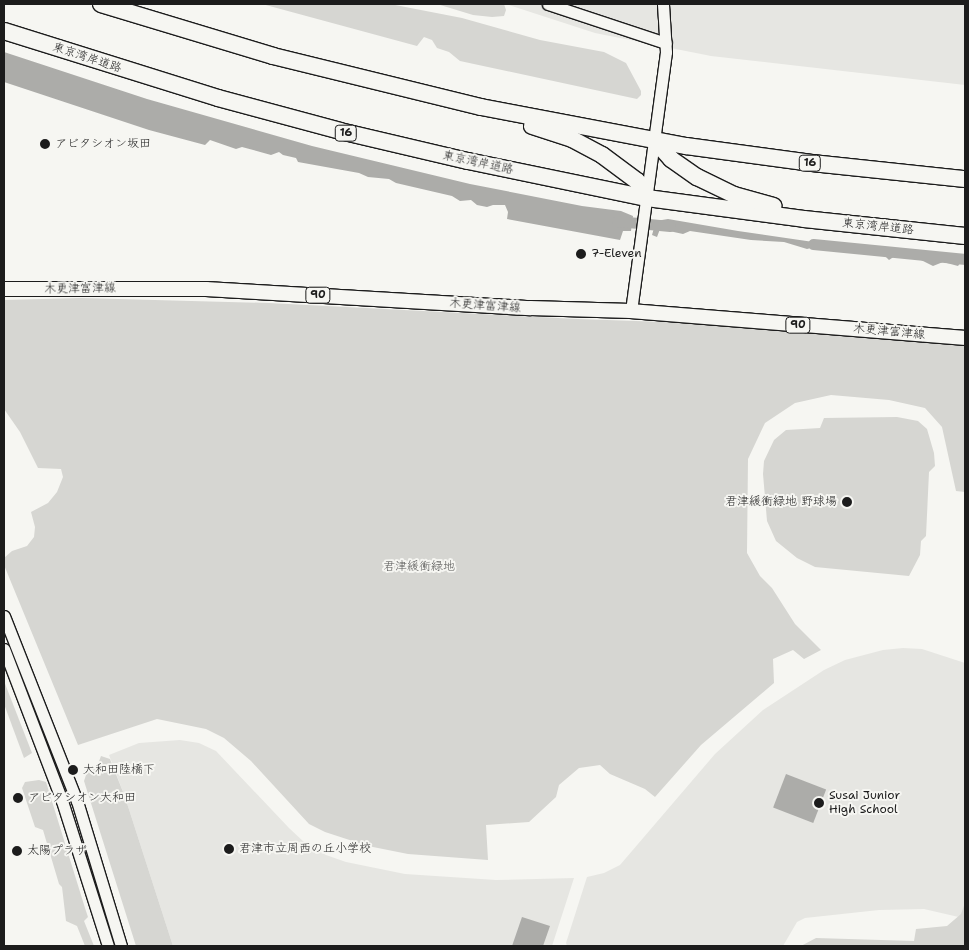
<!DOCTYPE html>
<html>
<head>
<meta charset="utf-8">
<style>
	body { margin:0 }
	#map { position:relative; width:969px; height:950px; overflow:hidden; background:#f6f6f2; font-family:"Shantell Sans","Klee One",sans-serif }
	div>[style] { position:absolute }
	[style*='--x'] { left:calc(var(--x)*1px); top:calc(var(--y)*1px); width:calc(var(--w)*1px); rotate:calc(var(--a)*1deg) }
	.built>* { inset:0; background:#e6e6e2 }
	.green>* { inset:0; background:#d6d6d2 }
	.water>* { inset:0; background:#acaca9; transform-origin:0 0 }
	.canal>* { height:11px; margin:-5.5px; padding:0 5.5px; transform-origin:5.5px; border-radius:5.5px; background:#acaca9 }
	.roads { filter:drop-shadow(1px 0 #1c1c1c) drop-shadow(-1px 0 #1c1c1c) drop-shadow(0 1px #1c1c1c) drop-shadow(0 -1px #1c1c1c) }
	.minor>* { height:11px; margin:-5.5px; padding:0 5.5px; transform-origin:5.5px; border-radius:5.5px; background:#f6f6f2 }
	.major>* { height:14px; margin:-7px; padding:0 7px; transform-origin:7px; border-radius:7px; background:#f6f6f2 }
	.highway>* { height:16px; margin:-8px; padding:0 8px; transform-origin:8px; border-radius:8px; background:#f6f6f2 }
	.dots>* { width:14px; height:14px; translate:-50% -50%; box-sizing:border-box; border:2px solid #f6f6f2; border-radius:50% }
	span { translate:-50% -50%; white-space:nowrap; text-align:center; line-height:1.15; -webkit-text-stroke:4px #f6f6f2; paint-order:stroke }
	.shield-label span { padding:1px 4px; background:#f6f6f2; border:1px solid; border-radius:4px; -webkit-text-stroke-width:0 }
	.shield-label { font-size:11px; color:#1c1c1c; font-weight:700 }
	.street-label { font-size:12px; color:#1c1c1c }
	.poi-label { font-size:12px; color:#1c1c1c }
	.left { translate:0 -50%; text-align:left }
	.right { translate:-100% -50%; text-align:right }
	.park-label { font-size:12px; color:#545453 }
	.frame { position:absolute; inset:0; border:5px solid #1c1c1c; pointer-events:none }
</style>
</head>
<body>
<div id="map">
	<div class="built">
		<div style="clip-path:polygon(506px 4px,965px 4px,965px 85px,711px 56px,595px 33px)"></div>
		<div style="clip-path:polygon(903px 648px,922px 649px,965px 663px,965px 910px,963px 918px,924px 909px,879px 910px,805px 918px,797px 922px,783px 946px,567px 946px,566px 943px,587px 877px,604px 873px,620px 865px,715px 754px,763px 710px,824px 670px,845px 660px,883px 650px)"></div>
		<div style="clip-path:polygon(180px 740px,199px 743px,216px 751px,289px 828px,305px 843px,326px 855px,346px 862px,405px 874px,496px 880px,574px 878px,552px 946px,173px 946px,125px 797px,109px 755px,139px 743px)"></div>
	</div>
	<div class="green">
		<div style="clip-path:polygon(262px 4px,390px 4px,462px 18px,540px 40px,604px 52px,626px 63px,641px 91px,641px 95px,637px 99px,460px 61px,449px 52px,437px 48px,432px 40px,424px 37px,417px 46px)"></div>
		<div style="clip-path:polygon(437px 4px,504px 4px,506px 10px,504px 16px,492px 17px,473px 15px)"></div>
		<div style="clip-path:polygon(81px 298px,269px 303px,578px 319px,723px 324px,965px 343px,965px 492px,956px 491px,942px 427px,925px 408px,889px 400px,831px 395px,795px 403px,765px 423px,748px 459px,747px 553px,760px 576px,772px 588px,795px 624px,821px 650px,804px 659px,793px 650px,773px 659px,774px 683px,701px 745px,655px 797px,645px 789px,610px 774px,600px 765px,579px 768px,559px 785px,556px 797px,529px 822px,486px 825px,488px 860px,408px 854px,368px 846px,325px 832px,309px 824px,251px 761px,224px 738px,206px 729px,157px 719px,78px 745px,4px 565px,4px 558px,12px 551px,27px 546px,34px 537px,35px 527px,31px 512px,48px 503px,57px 492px,63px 477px,61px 469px,38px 468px,20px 432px,4px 409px,4px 300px)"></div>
		<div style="clip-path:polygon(897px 417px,918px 421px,927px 429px,934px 453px,935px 466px,929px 472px,926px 536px,921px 541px,920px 555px,909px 576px,815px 567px,797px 558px,776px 541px,767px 521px,763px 474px,764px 461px,774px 440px,786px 430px,820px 428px,824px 418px)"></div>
		<div style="clip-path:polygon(4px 681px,32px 753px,24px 758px,4px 704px)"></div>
		<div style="clip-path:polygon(101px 756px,110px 759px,125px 797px,173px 946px,136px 946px,84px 781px,86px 775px,84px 769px,98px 764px)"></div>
		<div style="clip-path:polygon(39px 780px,46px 782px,85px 908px,88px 917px,84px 921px,94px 946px,85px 946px,77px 926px,66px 921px,62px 887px,59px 884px,43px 830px,35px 827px,22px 788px,25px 782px)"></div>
		<div style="clip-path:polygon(965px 903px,965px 946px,801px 946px,816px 938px,914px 941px,916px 929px,947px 926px,961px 914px)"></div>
	</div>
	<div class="water">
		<div style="clip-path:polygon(4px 52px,147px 99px,312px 146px,470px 184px,582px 206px,621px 211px,633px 216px,631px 231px,623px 231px,620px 240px,507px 219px,508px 212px,505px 205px,493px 205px,487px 207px,477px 205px,471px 200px,460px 201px,452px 196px,396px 183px,389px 179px,368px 177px,359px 173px,298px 162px,296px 158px,283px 155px,279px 152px,271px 155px,242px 147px,236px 149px,210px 140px,205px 145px,149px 130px,4px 82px)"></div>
		<div style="clip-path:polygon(668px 219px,738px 231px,827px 244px,807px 249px,784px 242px,751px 240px,690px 231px,683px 234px,660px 229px,657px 237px,652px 235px,656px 221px)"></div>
		<div style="clip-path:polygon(880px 251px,965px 259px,965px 262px,961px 262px,958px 266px,943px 262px,933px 266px,921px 260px,895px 256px,889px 260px)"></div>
		<div style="left:786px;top:774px;width:43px;height:36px;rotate:21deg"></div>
		<div style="clip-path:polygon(522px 917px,550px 926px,543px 946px,512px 946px)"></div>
	</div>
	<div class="canal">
		<div style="--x:617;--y:221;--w:53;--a:5.4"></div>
		<div style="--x:813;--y:244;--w:153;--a:5.6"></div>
	</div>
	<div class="roads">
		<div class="minor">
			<div style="--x:548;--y:4;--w:124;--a:18.3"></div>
			<div style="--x:631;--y:311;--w:261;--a:-82.3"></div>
			<div style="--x:666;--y:52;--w:48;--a:-93.6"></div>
			<div style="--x:4;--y:616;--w:199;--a:68.5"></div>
			<div style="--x:77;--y:801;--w:152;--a:73.1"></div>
			<div style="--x:4;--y:649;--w:163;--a:69.1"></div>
			<div style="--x:62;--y:801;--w:152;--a:72.4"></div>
		</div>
		<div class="major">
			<div style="--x:4;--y:289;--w:202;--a:0"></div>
			<div style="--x:206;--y:289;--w:325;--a:3.4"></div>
			<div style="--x:530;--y:308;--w:101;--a:1.7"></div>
			<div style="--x:631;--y:311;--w:335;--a:4.6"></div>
		</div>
		<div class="highway">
			<div style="--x:101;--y:4;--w:180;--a:16.8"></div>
			<div style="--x:273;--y:56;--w:214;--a:13.8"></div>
			<div style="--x:481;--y:107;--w:209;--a:10.8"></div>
			<div style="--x:686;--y:146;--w:127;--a:7.7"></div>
			<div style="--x:812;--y:163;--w:154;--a:6"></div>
			<div style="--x:4;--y:31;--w:224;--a:17.4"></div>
			<div style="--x:218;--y:98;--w:126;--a:15.1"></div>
			<div style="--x:340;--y:131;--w:131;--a:13.2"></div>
			<div style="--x:468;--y:161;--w:183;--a:11.7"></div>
			<div style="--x:647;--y:198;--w:158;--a:7.6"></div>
			<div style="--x:804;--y:219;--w:162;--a:6"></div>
			<div style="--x:532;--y:126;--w:42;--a:18"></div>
			<div style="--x:572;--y:139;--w:34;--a:28"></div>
			<div style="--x:602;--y:155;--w:44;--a:36.6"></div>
			<div style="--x:637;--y:181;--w:20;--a:60"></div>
			<div style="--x:655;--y:141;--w:24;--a:48"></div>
			<div style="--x:671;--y:159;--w:32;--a:35"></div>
			<div style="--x:697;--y:177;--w:41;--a:25.9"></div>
			<div style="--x:734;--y:195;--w:41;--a:15.4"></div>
		</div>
	</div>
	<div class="dots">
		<div style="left:45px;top:144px;background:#1c1c1c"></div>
		<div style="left:581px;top:254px;background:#1c1c1c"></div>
		<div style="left:847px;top:502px;background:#1c1c1c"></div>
		<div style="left:73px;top:770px;background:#1c1c1c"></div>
		<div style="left:18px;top:798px;background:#1c1c1c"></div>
		<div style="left:819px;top:803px;background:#1c1c1c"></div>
		<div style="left:229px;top:849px;background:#1c1c1c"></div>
		<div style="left:17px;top:851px;background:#1c1c1c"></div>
	</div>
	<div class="shield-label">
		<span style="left:346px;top:133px">16</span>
		<span style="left:810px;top:163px">16</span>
		<span style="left:318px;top:295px">90</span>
		<span style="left:798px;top:325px">90</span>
	</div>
	<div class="street-label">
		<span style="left:87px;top:58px;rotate:18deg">東京湾岸道路</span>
		<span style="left:478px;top:163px;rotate:12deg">東京湾岸道路</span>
		<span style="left:878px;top:227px;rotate:6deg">東京湾岸道路</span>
		<span style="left:80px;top:289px;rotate:-1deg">木更津富津線</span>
		<span style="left:485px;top:306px;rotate:4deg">木更津富津線</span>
		<span style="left:889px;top:332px;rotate:5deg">木更津富津線</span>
	</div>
	<div class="poi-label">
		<span class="left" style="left:55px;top:144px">アビタシオン坂田</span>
		<span class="left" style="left:591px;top:254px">7-Eleven</span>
		<span class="right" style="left:837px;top:502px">君津緩衝緑地 野球場</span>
		<span class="left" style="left:83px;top:770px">大和田陸橋下</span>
		<span class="left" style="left:829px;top:803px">Susai Junior<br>High School</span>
		<span class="left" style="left:28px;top:798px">アビタシオン大和田</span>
		<span class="left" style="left:239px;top:849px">君津市立周西の丘小学校</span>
		<span class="left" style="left:27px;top:851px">太陽プラザ</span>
	</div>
	<div class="park-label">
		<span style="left:419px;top:567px">君津緩衝緑地</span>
	</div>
	<div class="frame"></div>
</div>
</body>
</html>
